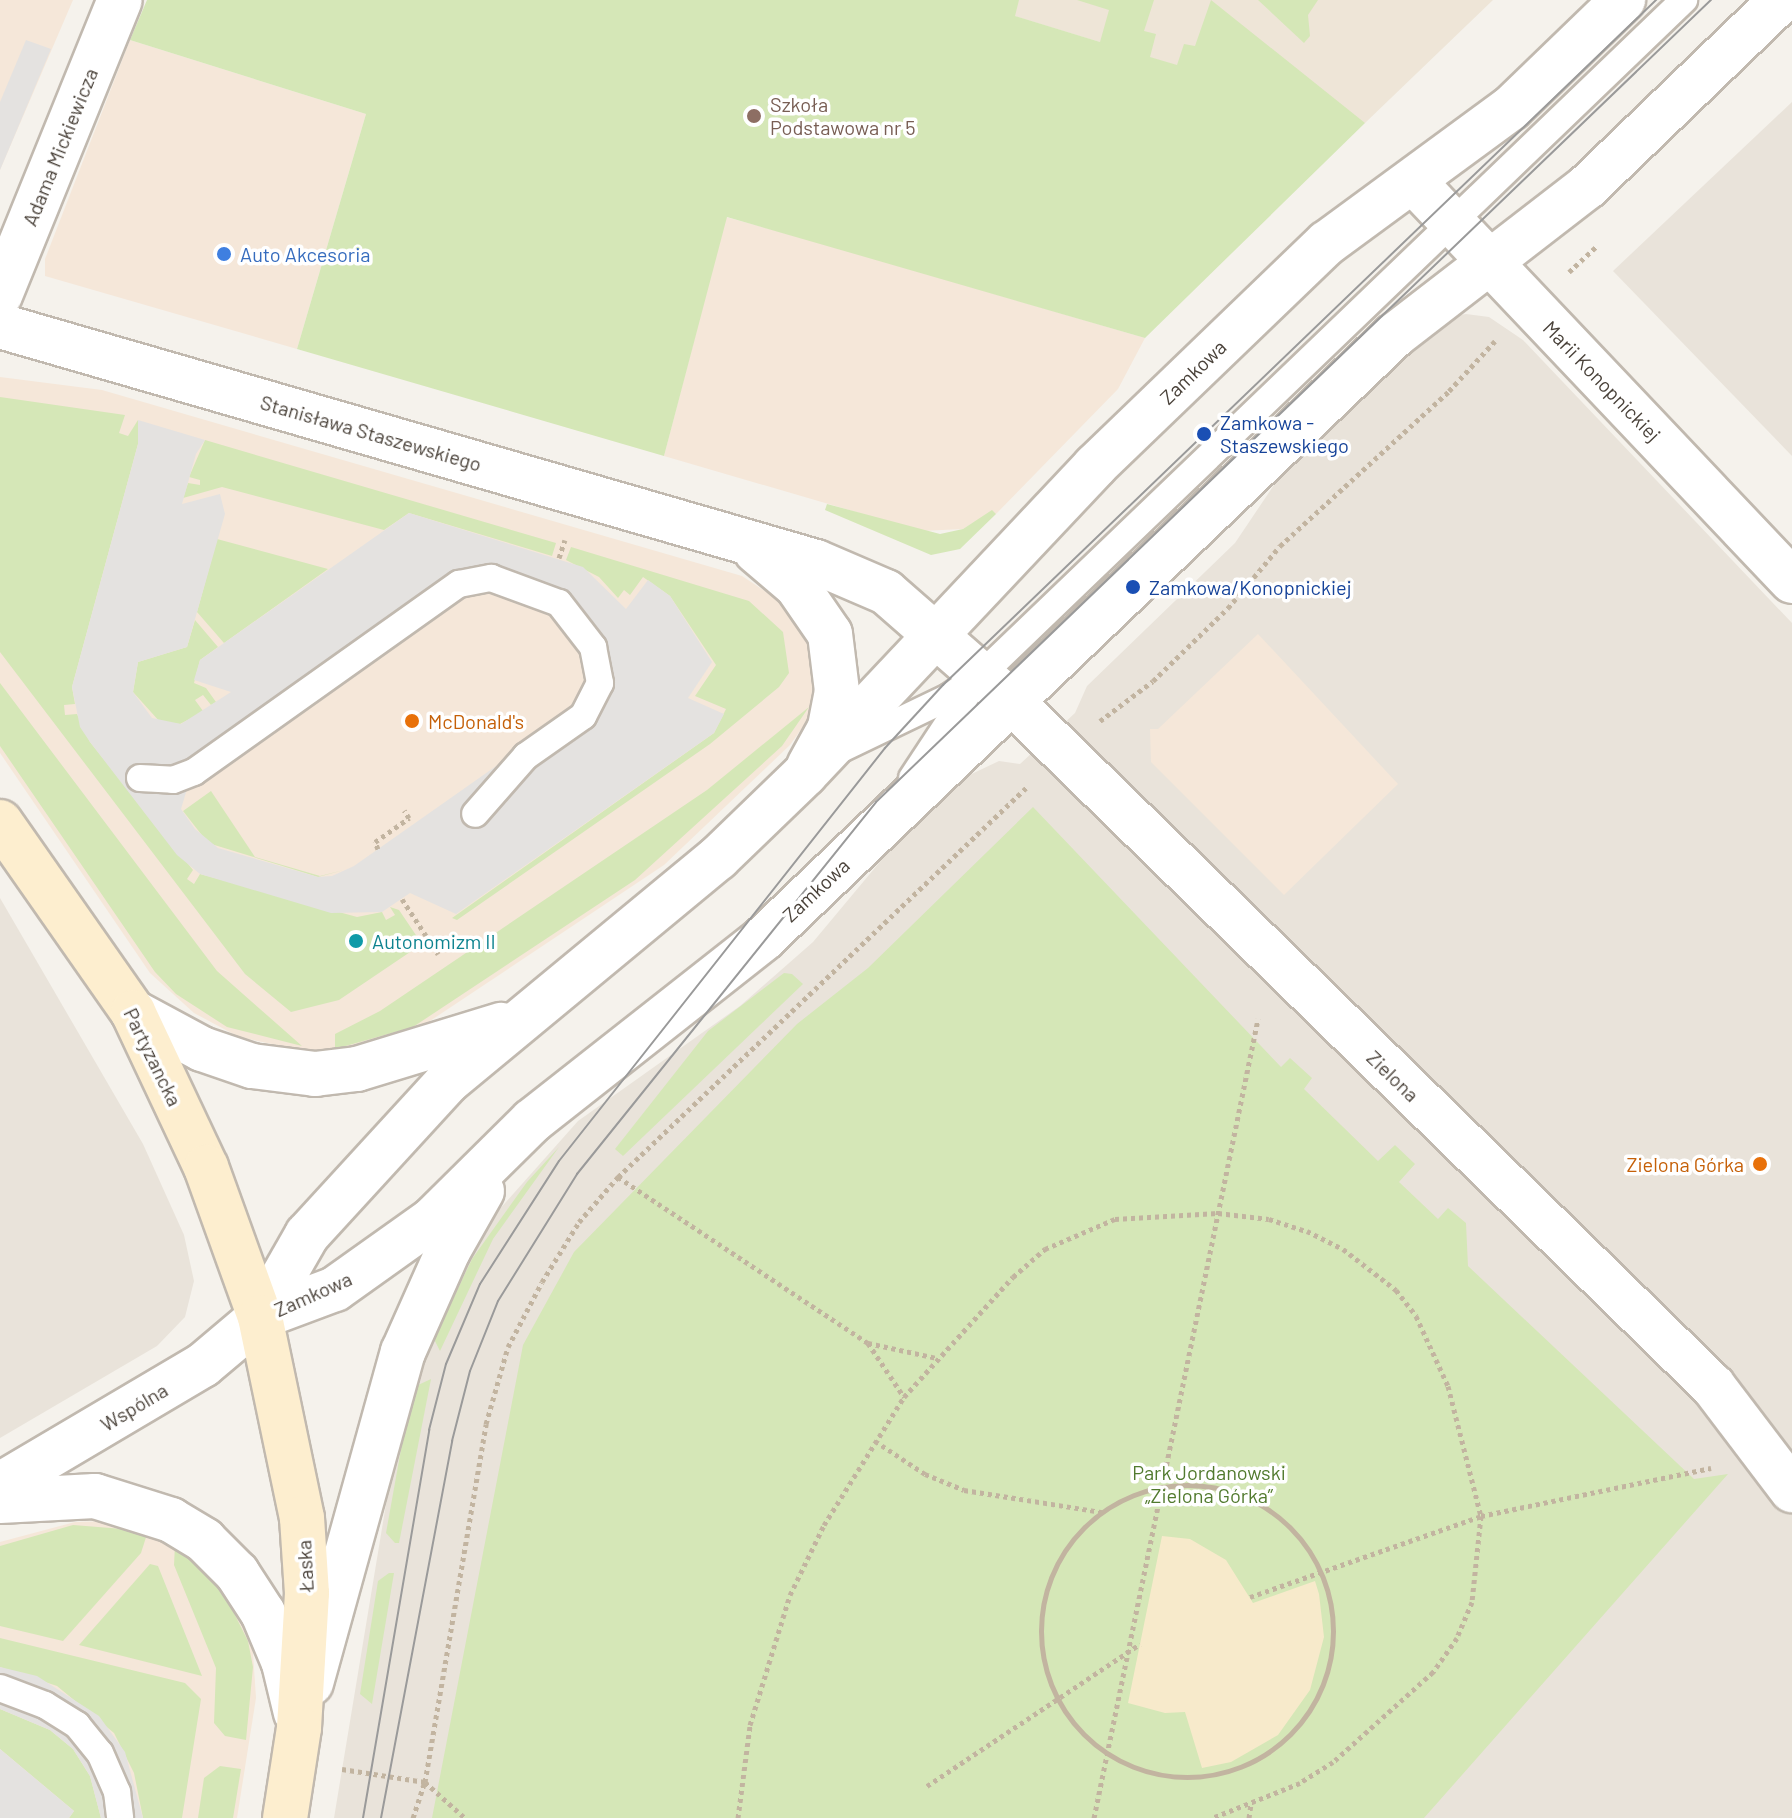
<!DOCTYPE html>
<html>
<head>
<meta charset="utf-8">
<style>
	body { margin:0 }
	#map { position:relative; width:1792px; height:1818px; overflow:hidden; background:#f5f2ec; font-family:Barlow,sans-serif }
	div>[style] { position:absolute }
	[style*='--x'] { left:calc(var(--x)*1px); top:calc(var(--y)*1px); width:calc(var(--w)*1px); rotate:calc(var(--a)*1deg) }
	.residential>* { inset:0; background:#e9e3da }
	.commercial>* { inset:0; background:#f5e7d9 }
	.education>* { inset:0; background:#eee5d7 }
	.green>* { inset:0; background:#d5e7b7 }
	.sand>* { inset:0; background:#f7eacb }
	.parking>* { inset:0; background:#e4e2e0 }
	.path>* { height:5px; margin-top:-2.5px; transform-origin:0; background:repeating-linear-gradient(90deg,#c2b4a0 0 4px,transparent 0 8px) }
	.path>.ring { margin:-2.5px; padding:0; box-sizing:content-box; background:none; border:5px solid #c2b4a0; border-radius:50% }
	.roads { filter:drop-shadow(2px 0 #c1b9af) drop-shadow(-2px 0 #c1b9af) drop-shadow(0 2px #c1b9af) drop-shadow(0 -2px #c1b9af) }
	.service>* { height:26px; margin:-13px; padding:0 13px; transform-origin:13px; border-radius:13px; background:#fff }
	.minor>* { height:44px; margin:-22px; padding:0 22px; transform-origin:22px; border-radius:22px; background:#fff }
	.tertiary>* { height:44px; margin:-22px; padding:0 22px; transform-origin:22px; border-radius:22px; background:#fff }
	.secondary>* { height:44px; margin:-22px; padding:0 22px; transform-origin:22px; border-radius:22px; background:#fdeecf }
	.tram>* { height:2px; margin:-1px; padding:0 1px; transform-origin:1px; border-radius:1px; background:#9a9a9a }
	.dots>* { width:22px; height:22px; translate:-50% -50%; box-sizing:border-box; border:4px solid #fff; border-radius:50% }
	span { translate:-50% -50%; white-space:nowrap; text-align:center; line-height:1.15; -webkit-text-stroke:7px #fff; paint-order:stroke }
	.education-label { font-size:20px; color:#785e54 }
	.left { translate:0 -50%; text-align:left }
	.street-label { font-size:20px; color:#4a423a }
	.shop-label { font-size:20px; color:#366cbe }
	.transit-label { font-size:20px; color:#164399 }
	.food-label { font-size:20px; color:#c56008 }
	.right { translate:-100% -50%; text-align:right }
	.culture-label { font-size:20px; color:#0d838f }
	.park-label { font-size:20px; color:#517a2e }
</style>
</head>
<body>
<div id="map">
	<div class="residential">
		<div style="clip-path:polygon(1792px 102px,1792px 456px,1613px 271px)"></div>
		<div style="clip-path:polygon(1466px 314px,1489px 317px,1523px 340px,1792px 623px,1792px 1818px,334px 1818px,391px 1474px,412px 1386px,469px 1253px,498px 1211px,578px 1121px,740px 1006px,813px 942px,904px 833px,959px 780px,999px 761px,1020px 764px,1075px 713px,1087px 686px,1235px 543px,1282px 473px,1379px 370px,1454px 316px)"></div>
		<div style="clip-path:polygon(0 898px,143px 1144px,184px 1235px,194px 1281px,185px 1317px,157px 1346px,0 1438px)"></div>
	</div>
	<div class="commercial">
		<div style="clip-path:polygon(0 0,73px 0,0 170px)"></div>
		<div style="clip-path:polygon(130px 40px,366px 114px,297px 349px,45px 276px,45px 259px)"></div>
		<div style="clip-path:polygon(726px 217px,817px 242px,1145px 338px,1118px 389px,996px 514px,992px 511px,963px 529px,921px 531px,664px 456px)"></div>
		<div style="clip-path:polygon(0 377px,102px 390px,742px 576px,789px 607px,814px 651px,815px 710px,790px 745px,664px 865px,418px 1029px,362px 1050px,320px 1054px,239px 1037px,194px 1013px,150px 973px,0 753px)"></div>
		<div style="clip-path:polygon(1258px 634px,1398px 784px,1284px 895px,1151px 762px,1150px 729px,1158px 729px)"></div>
		<div style="clip-path:polygon(112px 1521px,145px 1528px,221px 1579px,252px 1638px,256px 1698px,237px 1818px,0 1818px,0 1542px,75px 1522px)"></div>
	</div>
	<div class="education">
		<div style="clip-path:polygon(597px 0,1493px 0,1365px 123px,1014px 16px)"></div>
	</div>
	<div class="green">
		<div style="clip-path:polygon(147px 0,1019px 0,1015px 16px,1100px 42px,1109px 10px,1077px 0,1154px 0,1144px 31px,1156px 34px,1150px 57px,1177px 65px,1184px 44px,1195px 46px,1211px 0,1365px 123px,1145px 338px,727px 217px,664px 456px,297px 349px,366px 114px,130px 40px)"></div>
		<div style="clip-path:polygon(1258px 0,1318px 0,1308px 15px,1310px 36px,1304px 43px)"></div>
		<div style="clip-path:polygon(0 397px,125px 415px,119px 433px,128px 436px,138px 420px,138px 444px,72px 687px,75px 704px,64px 705px,65px 715px,77px 714px,90px 742px,193px 870px,187px 879px,194px 884px,200px 874px,357px 917px,382px 912px,386px 920px,395px 915px,390px 907px,399px 910px,422px 944px,339px 1000px,291px 1012px,245px 974px,0 652px)"></div>
		<div style="clip-path:polygon(205px 440px,556px 543px,552px 556px,409px 513px,384px 530px,222px 487px,183px 498px,188px 483px,200px 485px,200px 480px,189px 477px)"></div>
		<div style="clip-path:polygon(827px 504px,940px 534px,963px 529px,992px 510px,996px 514px,960px 549px,931px 555px,825px 510px)"></div>
		<div style="clip-path:polygon(217px 539px,328px 569px,224px 643px,197px 612px)"></div>
		<div style="clip-path:polygon(571px 547px,749px 601px,783px 632px,789px 673px,779px 687px,710px 744px,457px 920px,452px 918px,714px 733px,726px 709px,695px 696px,716px 665px,670px 596px,643px 577px,630px 595px,624px 590px,618px 598px,599px 577px,566px 560px)"></div>
		<div style="clip-path:polygon(195px 620px,218px 647px,200px 660px,194px 683px,206px 688px,216px 702px,211px 705px,203px 695px,195px 700px,203px 711px,199px 714px,180px 724px,160px 722px,133px 692px,138px 662px,187px 647px)"></div>
		<div style="clip-path:polygon(0 683px,217px 971px,302px 1046px,227px 1027px,176px 994px,155px 972px,0 746px)"></div>
		<div style="clip-path:polygon(809px 707px,782px 746px,635px 880px,413px 1027px,335px 1049px,335px 1034px,380px 1011px,707px 790px)"></div>
		<div style="clip-path:polygon(211px 791px,255px 857px,320px 876px,344px 870px,318px 877px,208px 843px,183px 811px)"></div>
		<div style="clip-path:polygon(1033px 807px,1281px 1067px,1290px 1058px,1312px 1078px,1304px 1089px,1378px 1161px,1395px 1145px,1415px 1164px,1399px 1182px,1438px 1219px,1448px 1208px,1466px 1223px,1468px 1266px,1694px 1479px,1728px 1474px,1424px 1818px,432px 1818px,523px 1345px,574px 1252px,797px 1024px,868px 968px)"></div>
		<div style="clip-path:polygon(784px 973px,792px 974px,803px 984px,623px 1156px,615px 1149px,708px 1031px)"></div>
		<div style="clip-path:polygon(559px 1147px,493px 1239px,440px 1351px,434px 1339px,472px 1259px,527px 1182px)"></div>
		<div style="clip-path:polygon(431px 1379px,399px 1543px,395px 1543px,386px 1533px,405px 1427px,416px 1386px)"></div>
		<div style="clip-path:polygon(73px 1525px,148px 1531px,141px 1553px,63px 1641px,0 1626px,0 1546px)"></div>
		<div style="clip-path:polygon(175px 1544px,222px 1589px,248px 1641px,253px 1667px,246px 1740px,225px 1736px,214px 1723px,216px 1668px,174px 1565px)"></div>
		<div style="clip-path:polygon(150px 1564px,158px 1566px,202px 1676px,79px 1645px)"></div>
		<div style="clip-path:polygon(389px 1573px,394px 1573px,372px 1704px,360px 1694px,378px 1581px)"></div>
		<div style="clip-path:polygon(0 1638px,185px 1683px,201px 1699px,182px 1818px,143px 1818px,134px 1773px,114px 1733px,57px 1686px,0 1667px)"></div>
		<div style="clip-path:polygon(0 1709px,50px 1730px,73px 1749px,90px 1776px,101px 1818px,69px 1818px,74px 1811px,0 1749px)"></div>
		<div style="clip-path:polygon(220px 1766px,241px 1769px,233px 1818px,198px 1818px,204px 1778px)"></div>
	</div>
	<div class="sand">
		<div style="clip-path:polygon(1162px 1536px,1190px 1539px,1226px 1560px,1253px 1603px,1315px 1581px,1319px 1594px,1324px 1637px,1310px 1690px,1278px 1735px,1231px 1762px,1202px 1768px,1185px 1712px,1165px 1713px,1128px 1703px)"></div>
	</div>
	<div class="parking">
		<div style="clip-path:polygon(26px 40px,51px 49px,0 170px,0 102px)"></div>
		<div style="clip-path:polygon(evenodd,138px 420px,205px 440px,196px 454px,182px 504px,220px 494px,225px 514px,187px 647px,138px 662px,133px 692px,152px 718px,181px 724px,231px 692px,194px 680px,200px 660px,409px 513px,583px 567px,626px 609px,648px 580px,670px 596px,712px 662px,688px 698px,724px 714px,714px 733px,456px 914px,410px 893px,382px 912px,331px 913px,200px 874px,177px 855px,90px 742px,80px 727px,72px 687px,138px 444px,138px 420px,486px 587px,558px 616px,587px 658px,588px 686px,573px 712px,354px 866px,332px 876px,318px 877px,218px 848px,195px 829px,181px 809px,187px 789px,474px 589px,486px 587px)"></div>
		<div style="clip-path:polygon(0 1667px,37px 1676px,99px 1716px,125px 1752px,143px 1818px,101px 1818px,90px 1776px,73px 1749px,50px 1730px,0 1709px)"></div>
		<div style="clip-path:polygon(0 1749px,74px 1811px,69px 1818px,0 1818px)"></div>
	</div>
	<div class="path">
		<div style="--x:1569;--y:272;--w:37;--a:-43"></div>
		<div style="--x:559;--y:558;--w:19;--a:-72"></div>
		<div style="--x:1100;--y:721;--w:66;--a:-37"></div>
		<div style="--x:1153;--y:681;--w:105;--a:-44.2"></div>
		<div style="--x:1228;--y:608;--w:81;--a:-50"></div>
		<div style="--x:1280;--y:546;--w:229;--a:-42.5"></div>
		<div style="--x:1449;--y:391;--w:68;--a:-47.4"></div>
		<div style="--x:378;--y:849;--w:8;--a:-113"></div>
		<div style="--x:375;--y:842;--w:42;--a:-35.2"></div>
		<div style="--x:409;--y:818;--w:9;--a:-122"></div>
		<div style="--x:402;--y:899;--w:66;--a:56.8"></div>
		<div style="--x:618;--y:1177;--w:300;--a:33.6"></div>
		<div style="--x:868;--y:1343;--w:71;--a:12.3"></div>
		<div style="--x:868;--y:1343;--w:65;--a:56.3"></div>
		<div style="--x:875;--y:1441;--w:60;--a:33.4"></div>
		<div style="--x:925;--y:1474;--w:42;--a:22.3"></div>
		<div style="--x:964;--y:1490;--w:140;--a:9.1"></div>
		<div class="ring" style="left:1041px;top:1485px;width:287px;height:287px"></div>
		<div style="--x:1250;--y:1597;--w:245;--a:-19.3"></div>
		<div style="--x:1481;--y:1516;--w:235;--a:-11.8"></div>
		<div style="--x:342;--y:1769;--w:84;--a:8.9"></div>
		<div style="--x:425;--y:1782;--w:54;--a:42"></div>
		<div style="--x:927;--y:1786;--w:256;--a:-33.7"></div>
		<div style="--x:413;--y:1818;--w:38;--a:-72"></div>
		<div style="--x:425;--y:1782;--w:363;--a:-80.3"></div>
		<div style="--x:486;--y:1424;--w:80;--a:-74.1"></div>
		<div style="--x:508;--y:1347;--w:73;--a:-62.4"></div>
		<div style="--x:542;--y:1282;--w:70;--a:-58.3"></div>
		<div style="--x:579;--y:1222;--w:60;--a:-49.1"></div>
		<div style="--x:618;--y:1177;--w:567;--a:-43.64"></div>
		<div style="--x:738;--y:1818;--w:94;--a:-82.6"></div>
		<div style="--x:750;--y:1725;--w:136;--a:-72.9"></div>
		<div style="--x:790;--y:1595;--w:78;--a:-64.1"></div>
		<div style="--x:824;--y:1525;--w:151;--a:-58"></div>
		<div style="--x:904;--y:1397;--w:162;--a:-47.8"></div>
		<div style="--x:1013;--y:1277;--w:43;--a:-41.2"></div>
		<div style="--x:1045;--y:1249;--w:76;--a:-23.2"></div>
		<div style="--x:1115;--y:1219;--w:103;--a:-3.3"></div>
		<div style="--x:1218;--y:1213;--w:51;--a:6.7"></div>
		<div style="--x:1269;--y:1219;--w:40;--a:18"></div>
		<div style="--x:1307;--y:1231;--w:40;--a:26.6"></div>
		<div style="--x:1343;--y:1249;--w:67;--a:37.7"></div>
		<div style="--x:1396;--y:1290;--w:33;--a:52"></div>
		<div style="--x:1416;--y:1316;--w:77;--a:65.4"></div>
		<div style="--x:1448;--y:1386;--w:134;--a:75.8"></div>
		<div style="--x:1481;--y:1516;--w:86;--a:96"></div>
		<div style="--x:1472;--y:1602;--w:39;--a:113"></div>
		<div style="--x:1457;--y:1638;--w:42;--a:125.2"></div>
		<div style="--x:1433;--y:1672;--w:135;--a:138"></div>
		<div style="--x:1333;--y:1762;--w:39;--a:148"></div>
		<div style="--x:1300;--y:1783;--w:95;--a:158.3"></div>
		<div style="--x:1094;--y:1818;--w:816;--a:-78.4"></div>
		<div style="--x:1249;--y:1818;--w:14;--a:-82"></div>
	</div>
	<div class="roads">
		<div class="service">
			<div style="--x:841;--y:749;--w:120;--a:-25.7"></div>
			<div style="--x:949;--y:697;--w:39;--a:-35"></div>
			<div style="--x:981;--y:675;--w:975;--a:-43.84"></div>
			<div style="--x:140;--y:778;--w:33;--a:3"></div>
			<div style="--x:173;--y:780;--w:22;--a:-21"></div>
			<div style="--x:194;--y:772;--w:325;--a:-35.4"></div>
			<div style="--x:459;--y:584;--w:33;--a:-11"></div>
			<div style="--x:491;--y:578;--w:72;--a:20.2"></div>
			<div style="--x:559;--y:603;--w:56;--a:52.3"></div>
			<div style="--x:593;--y:647;--w:37;--a:79"></div>
			<div style="--x:600;--y:683;--w:37;--a:117"></div>
			<div style="--x:583;--y:716;--w:70;--a:144.9"></div>
			<div style="--x:526;--y:756;--w:77;--a:131.3"></div>
			<div style="--x:912;--y:778;--w:109;--a:-56.6"></div>
			<div style="--x:0;--y:1688;--w:48;--a:20.7"></div>
			<div style="--x:45;--y:1705;--w:38;--a:32"></div>
			<div style="--x:77;--y:1725;--w:36;--a:51"></div>
			<div style="--x:100;--y:1753;--w:43;--a:66.4"></div>
			<div style="--x:117;--y:1792;--w:26;--a:83"></div>
		</div>
		<div class="minor">
			<div style="--x:0;--y:295;--w:318;--a:-67.9"></div>
			<div style="--x:0;--y:326;--w:849;--a:16.13"></div>
			<div style="--x:816;--y:562;--w:76;--a:23.2"></div>
			<div style="--x:886;--y:592;--w:169;--a:41.2"></div>
			<div style="--x:1013;--y:703;--w:978;--a:44.3"></div>
			<div style="--x:1713;--y:1386;--w:131;--a:52.8"></div>
			<div style="--x:756;--y:551;--w:54;--a:40.5"></div>
			<div style="--x:797;--y:586;--w:58;--a:55.5"></div>
			<div style="--x:830;--y:634;--w:57;--a:83"></div>
			<div style="--x:837;--y:691;--w:38;--a:101"></div>
			<div style="--x:830;--y:728;--w:43;--a:118.9"></div>
		</div>
		<div class="tertiary">
			<div style="--x:1413;--y:181;--w:551;--a:46.54"></div>
			<div style="--x:133;--y:1012;--w:78;--a:28.2"></div>
			<div style="--x:202;--y:1049;--w:53;--a:18.8"></div>
			<div style="--x:252;--y:1066;--w:64;--a:7.2"></div>
			<div style="--x:315;--y:1074;--w:42;--a:-6.8"></div>
			<div style="--x:357;--y:1069;--w:151;--a:-17"></div>
			<div style="--x:260;--y:1317;--w:95;--a:-60.2"></div>
			<div style="--x:307;--y:1235;--w:207;--a:-47.5"></div>
			<div style="--x:447;--y:1082;--w:352;--a:-39.6"></div>
			<div style="--x:718;--y:858;--w:121;--a:-44"></div>
			<div style="--x:805;--y:774;--w:423;--a:-46.7"></div>
			<div style="--x:1095;--y:466;--w:322;--a:-43.9"></div>
			<div style="--x:1327;--y:243;--w:228;--a:-36.3"></div>
			<div style="--x:1511;--y:108;--w:156;--a:-44"></div>
			<div style="--x:0;--y:1485;--w:236;--a:-30.6"></div>
			<div style="--x:203;--y:1365;--w:75;--a:-40.1"></div>
			<div style="--x:260;--y:1317;--w:80;--a:-20.5"></div>
			<div style="--x:335;--y:1289;--w:120;--a:-35.5"></div>
			<div style="--x:433;--y:1219;--w:139;--a:-44.7"></div>
			<div style="--x:532;--y:1121;--w:294;--a:-38.2"></div>
			<div style="--x:763;--y:939;--w:873;--a:-43.7"></div>
			<div style="--x:1394;--y:336;--w:244;--a:-37.7"></div>
			<div style="--x:1587;--y:187;--w:269;--a:-43.9"></div>
			<div style="--x:0;--y:1501;--w:95;--a:-3"></div>
			<div style="--x:95;--y:1496;--w:80;--a:17.5"></div>
			<div style="--x:171;--y:1520;--w:39;--a:31"></div>
			<div style="--x:204;--y:1540;--w:47;--a:45"></div>
			<div style="--x:237;--y:1573;--w:48;--a:57"></div>
			<div style="--x:263;--y:1613;--w:54;--a:67.2"></div>
			<div style="--x:284;--y:1663;--w:51;--a:76.5"></div>
			<div style="--x:311;--y:1683;--w:344;--a:-74.5"></div>
			<div style="--x:403;--y:1352;--w:111;--a:-66"></div>
			<div style="--x:448;--y:1251;--w:69;--a:-60.5"></div>
		</div>
		<div class="secondary">
			<div style="--x:0;--y:822;--w:232;--a:55"></div>
			<div style="--x:133;--y:1012;--w:171;--a:64.8"></div>
			<div style="--x:206;--y:1167;--w:159;--a:70.2"></div>
			<div style="--x:260;--y:1317;--w:205;--a:78.2"></div>
			<div style="--x:302;--y:1518;--w:75;--a:86.2"></div>
			<div style="--x:307;--y:1593;--w:135;--a:93.4"></div>
			<div style="--x:299;--y:1728;--w:91;--a:98.8"></div>
		</div>
	</div>
	<div class="tram">
		<div style="--x:363;--y:1818;--w:394;--a:-80.3"></div>
		<div style="--x:429;--y:1430;--w:68;--a:-75.6"></div>
		<div style="--x:446;--y:1364;--w:87;--a:-67"></div>
		<div style="--x:480;--y:1284;--w:146;--a:-57.3"></div>
		<div style="--x:559;--y:1161;--w:526;--a:-51.71"></div>
		<div style="--x:885;--y:748;--w:86;--a:-47.4"></div>
		<div style="--x:943;--y:685;--w:989;--a:-43.85"></div>
		<div style="--x:381;--y:1818;--w:384;--a:-79.3"></div>
		<div style="--x:452;--y:1441;--w:72;--a:-75.6"></div>
		<div style="--x:470;--y:1371;--w:75;--a:-68.2"></div>
		<div style="--x:498;--y:1301;--w:150;--a:-58.1"></div>
		<div style="--x:577;--y:1174;--w:477;--a:-51.2"></div>
		<div style="--x:876;--y:802;--w:1158;--a:-43.85"></div>
	</div>
	<div class="dots">
		<div style="left:754px;top:116px;background:#8d6e63"></div>
		<div style="left:224px;top:254px;background:#3f7fe0"></div>
		<div style="left:1204px;top:434px;background:#1a4fb4"></div>
		<div style="left:1133px;top:587px;background:#1a4fb4"></div>
		<div style="left:412px;top:721px;background:#e8710a"></div>
		<div style="left:356px;top:941px;background:#0f9aa8"></div>
		<div style="left:1760px;top:1164px;background:#e8710a"></div>
	</div>
	<div class="education-label">
		<span class="left" style="left:770px;top:116px">Szkoła<br>Podstawowa nr 5</span>
	</div>
	<div class="street-label">
		<span style="left:60px;top:147px;rotate:-68deg">Adama Mickiewicza</span>
		<span style="left:1193px;top:372px;rotate:-44deg">Zamkowa</span>
		<span style="left:1602px;top:381px;rotate:46deg">Marii Konopnickiej</span>
		<span style="left:371px;top:433px;rotate:16deg">Stanisława Staszewskiego</span>
		<span style="left:816px;top:890px;rotate:-43deg">Zamkowa</span>
		<span style="left:153px;top:1057px;rotate:64deg">Partyzancka</span>
		<span style="left:1393px;top:1076px;rotate:44deg">Zielona</span>
		<span style="left:313px;top:1294px;rotate:-24deg">Zamkowa</span>
		<span style="left:134px;top:1407px;rotate:-31deg">Wspólna</span>
		<span style="left:305px;top:1566px;rotate:-93deg">Łaska</span>
	</div>
	<div class="shop-label">
		<span class="left" style="left:240px;top:254px">Auto Akcesoria</span>
	</div>
	<div class="transit-label">
		<span class="left" style="left:1220px;top:434px">Zamkowa -<br>Staszewskiego</span>
		<span class="left" style="left:1149px;top:587px">Zamkowa/Konopnickiej</span>
	</div>
	<div class="food-label">
		<span class="left" style="left:428px;top:721px">McDonald's</span>
		<span class="right" style="left:1744px;top:1164px">Zielona Górka</span>
	</div>
	<div class="culture-label">
		<span class="left" style="left:372px;top:941px">Autonomizm II</span>
	</div>
	<div class="park-label">
		<span style="left:1209px;top:1484px">Park Jordanowski<br>„Zielona Górka”</span>
	</div>
</div>
</body>
</html>
